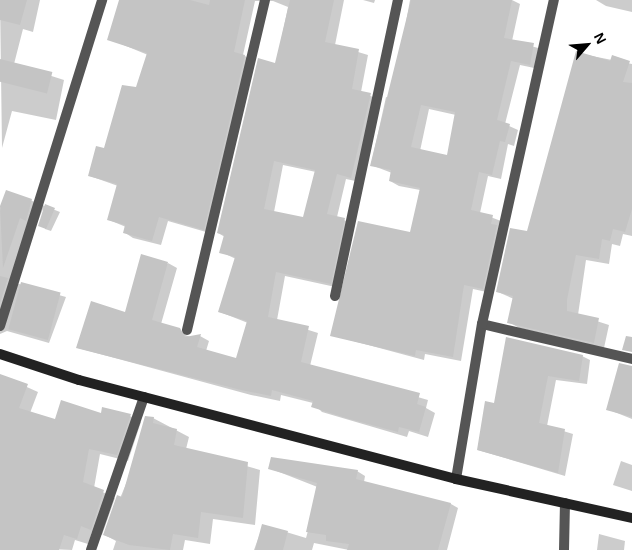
<!DOCTYPE html>
<html>
<head>
<meta charset="utf-8">
<style>
	body { margin:0 }
	#map { position:relative; width:632px; height:550px; overflow:hidden; background:#fff; font-family:Arial,sans-serif }
	div>[style] { position:absolute }
	[style*='--x'] { left:calc(var(--x)*1px); top:calc(var(--y)*1px); width:calc(var(--w)*1px); rotate:calc(var(--a)*1deg) }
	.shadow>* { inset:0; background:#0003 }
	.building>* { inset:0; background:#c4c4c4; transform-origin:0 0 }
	.minor>* { height:10px; margin:-5px; padding:0 5px; transform-origin:5px; border-radius:5px; background:#555 }
	.secondary>* { height:10px; margin:-5px; padding:0 5px; transform-origin:5px; border-radius:5px; background:#222 }
	span { translate:-50% -50%; white-space:nowrap; text-align:center; line-height:1.15; -webkit-text-stroke:5px #fff; paint-order:stroke }
	.north { position:absolute; left:562px; top:20px; width:50px; height:50px; -webkit-text-stroke:4px #fff; paint-order:stroke; rotate:63deg; font-size:14px; font-weight:700; line-height:20px; text-align:center; color:#000 }
	.north::after { content:''; display:block; margin:auto; width:18px; height:22px; background:#000; clip-path:polygon(50% 0,100% 100%,50% 72%,0 100%) }
</style>
</head>
<body>
<div id="map">
	<div class="shadow">
		<div style="clip-path:polygon(0 0,40px 0,33px 32px,23px 29px,14px 64px,64px 80px,56px 120px,12px 111px,2px 148px)"></div>
		<div style="clip-path:polygon(evenodd,120px 0,344px 0,335px 45px,368px 55px,361px 92px,380px 100px,360px 182px,346px 179px,337px 217px,353px 224px,340px 288px,285px 276px,277px 320px,318px 333px,310px 366px,428px 400px,426px 408px,435px 413px,428px 437px,409px 431px,407px 437px,322px 412px,313px 403px,281px 395px,280px 401px,251px 395px,78px 348px,126px 313px,168px 263px,177px 268px,161px 324px,190px 337px,200px 336px,209px 341px,206px 351px,237px 360px,248px 323px,220px 312px,236px 259px,221px 252px,225px 237px,218px 233px,276px 65px,288px 7px,273px 1px,255px 1px,243px 55px,254px 61px,213px 234px,168px 221px,161px 245px,133px 238px,124px 232px,126px 227px,109px 220px,118px 186px,90px 176px,137px 89px,148px 55px,109px 39px,120px 0,283px 165px,316px 172px,304px 219px,274px 212px,283px 165px)"></div>
		<div style="clip-path:polygon(363px 0,375px 0,374px 3px)"></div>
		<div style="clip-path:polygon(evenodd,410px 0,512px 0,520px 4px,512px 41px,542px 49px,539px 69px,520px 65px,505px 124px,518px 130px,514px 146px,508px 144px,501px 179px,488px 176px,480px 213px,501px 221px,491px 293px,473px 289px,461px 361px,425px 354px,424px 360px,331px 335px,411px 234px,420px 190px,399px 186px,390px 181px,392px 173px,371px 165px,386px 97px,390px 98px,396px 77px,410px 0,429px 109px,456px 115px,448px 157px,420px 151px,429px 109px)"></div>
		<div style="clip-path:polygon(596px 0,632px 0,632px 12px,606px 6px)"></div>
		<div style="clip-path:polygon(577px 53px,632px 64px,632px 236px,623px 234px,620px 246px,612px 244px,609px 264px,586px 260px,578px 315px,609px 325px,604px 348px,519px 328px,509px 322px,514px 299px,498px 292px,528px 233px)"></div>
		<div style="clip-path:polygon(7px 191px,60px 212px,51px 231px,45px 229px,43px 209px,12px 282px,66px 297px,49px 343px,7px 331px,0 334px,0 210px)"></div>
		<div style="clip-path:polygon(582px 356px,590px 360px,587px 384px,556px 380px,547px 426px,573px 434px,565px 476px,478px 450px,495px 404px)"></div>
		<div style="clip-path:polygon(632px 367px,632px 419px,607px 409px)"></div>
		<div style="clip-path:polygon(0 375px,38px 392px,30px 413px,56px 420px,130px 416px,141px 422px,128px 461px,100px 454px,94px 488px,115px 498px,102px 535px,92px 532px,88px 544px,75px 540px,72px 550px,0 547px)"></div>
		<div style="clip-path:polygon(153px 418px,189px 437px,186px 449px,260px 470px,255px 525px,213px 519px,210px 544px,185px 540px,183px 550px,113px 550px,116px 541px,105px 535px)"></div>
		<div style="clip-path:polygon(621px 461px,632px 465px,632px 491px,613px 485px)"></div>
		<div style="clip-path:polygon(269px 468px,357px 471px,365px 476px,364px 482px,451px 504px,458px 508px,447px 550px,349px 550px,314px 543px,312px 550px,254px 550px,263px 525px,306px 538px,320px 488px)"></div>
		<div style="clip-path:polygon(599px 534px,625px 541px,624px 550px,597px 550px)"></div>
	</div>
	<div class="building">
		<div style="clip-path:polygon(0 0,27px 0,20px 25px,0 20px)"></div>
		<div style="clip-path:polygon(119px 0,190px 0,209px 5px,210px 0,245px 0,234px 52px,245px 55px,204px 230px,159px 217px,152px 241px,123px 233px,125px 225px,107px 220px,117px 184px,88px 176px,96px 146px,104px 148px,122px 85px,136px 87px,147px 53px,107px 40px)"></div>
		<div style="clip-path:polygon(evenodd,290px 0,334px 0,325px 42px,359px 49px,352px 89px,371px 93px,351px 178px,337px 174px,327px 214px,345px 218px,331px 284px,276px 272px,268px 317px,309px 326px,301px 362px,420px 393px,417px 404px,426px 407px,419px 432px,399px 427px,398px 432px,346px 418px,311px 407px,313px 401px,272px 390px,271px 396px,241px 390px,76px 348px,91px 301px,125px 312px,141px 254px,168px 262px,152px 320px,180px 328px,185px 337px,201px 334px,197px 347px,236px 358px,247px 321px,218px 312px,235px 257px,219px 253px,224px 235px,217px 233px,258px 58px,275px 63px,290px 0,274px 161px,315px 170px,303px 217px,264px 209px,274px 161px)"></div>
		<div style="clip-path:polygon(evenodd,411px 0,512px 0,504px 38px,534px 43px,530px 65px,511px 61px,497px 120px,510px 124px,505px 142px,500px 141px,492px 175px,479px 172px,471px 210px,493px 215px,491px 224px,497px 225px,483px 289px,464px 285px,453px 357px,416px 350px,415px 356px,330px 336px,358px 221px,410px 232px,420px 188px,389px 181px,391px 170px,370px 166px,411px 0,421px 105px,455px 112px,447px 155px,411px 147px,421px 105px)"></div>
		<div style="clip-path:polygon(576px 51px,610px 61px,612px 55px,630px 61px,623px 82px,632px 83px,632px 209px,625px 232px,613px 229px,610px 241px,602px 239px,599px 259px,576px 255px,567px 300px,567px 311px,599px 318px,594px 343px,507px 323px,513px 296px,496px 292px,510px 228px,527px 231px)"></div>
		<div style="left:0;top:59px;width:54px;height:22px;rotate:14deg"></div>
		<div style="clip-path:polygon(6px 190px,32px 199px,26px 221px,20px 218px,3px 268px,0 206px)"></div>
		<div style="clip-path:polygon(45px 204px,55px 208px,46px 229px,38px 226px)"></div>
		<div style="clip-path:polygon(0 276px,8px 278px,0 303px)"></div>
		<div style="left:21px;top:282px;width:41px;height:49px;rotate:15deg"></div>
		<div style="clip-path:polygon(626px 336px,632px 337px,632px 352px,622px 350px)"></div>
		<div style="clip-path:polygon(506px 337px,583px 355px,579px 381px,548px 376px,539px 423px,565px 429px,558px 473px,477px 450px,485px 401px,494px 403px)"></div>
		<div style="clip-path:polygon(619px 363px,632px 366px,632px 417px,606px 410px)"></div>
		<div style="clip-path:polygon(0 374px,28px 384px,19px 408px,55px 419px,61px 400px,101px 413px,102px 407px,131px 414px,117px 455px,89px 449px,83px 482px,104px 490px,91px 530px,81px 526px,77px 539px,64px 535px,59px 550px,0 550px)"></div>
		<div style="clip-path:polygon(145px 416px,154px 417px,153px 423px,177px 429px,174px 445px,248px 462px,243px 518px,201px 512px,198px 538px,173px 534px,170px 550px,129px 545px,103px 535px,117px 495px,122px 497px)"></div>
		<div style="clip-path:polygon(271px 457px,358px 470px,356px 479px,451px 503px,438px 550px,347px 550px,349px 544px,326px 541px,326px 535px,306px 532px,317px 483px,268px 469px)"></div>
		<div style="clip-path:polygon(262px 524px,288px 531px,283px 550px,255px 550px)"></div>
	</div>
	<div class="minor">
		<div style="--x:335;--y:296;--w:303;--a:-78"></div>
		<div style="--x:482;--y:324;--w:154;--a:13.1"></div>
		<div style="--x:0;--y:326;--w:342;--a:-72.6"></div>
		<div style="--x:187;--y:330;--w:339;--a:-76.7"></div>
		<div style="--x:456;--y:479;--w:157;--a:-80.5"></div>
		<div style="--x:482;--y:324;--w:332;--a:-77.5"></div>
		<div style="--x:91;--y:550;--w:162;--a:-70.9"></div>
		<div style="--x:564;--y:550;--w:47;--a:-88.8"></div>
	</div>
	<div class="secondary">
		<div style="--x:0;--y:354;--w:83;--a:18.2"></div>
		<div style="--x:79;--y:380;--w:390;--a:14.7"></div>
		<div style="--x:456;--y:479;--w:180;--a:12.5"></div>
	</div>
	<div class="north">N</div>
</div>
</body>
</html>
